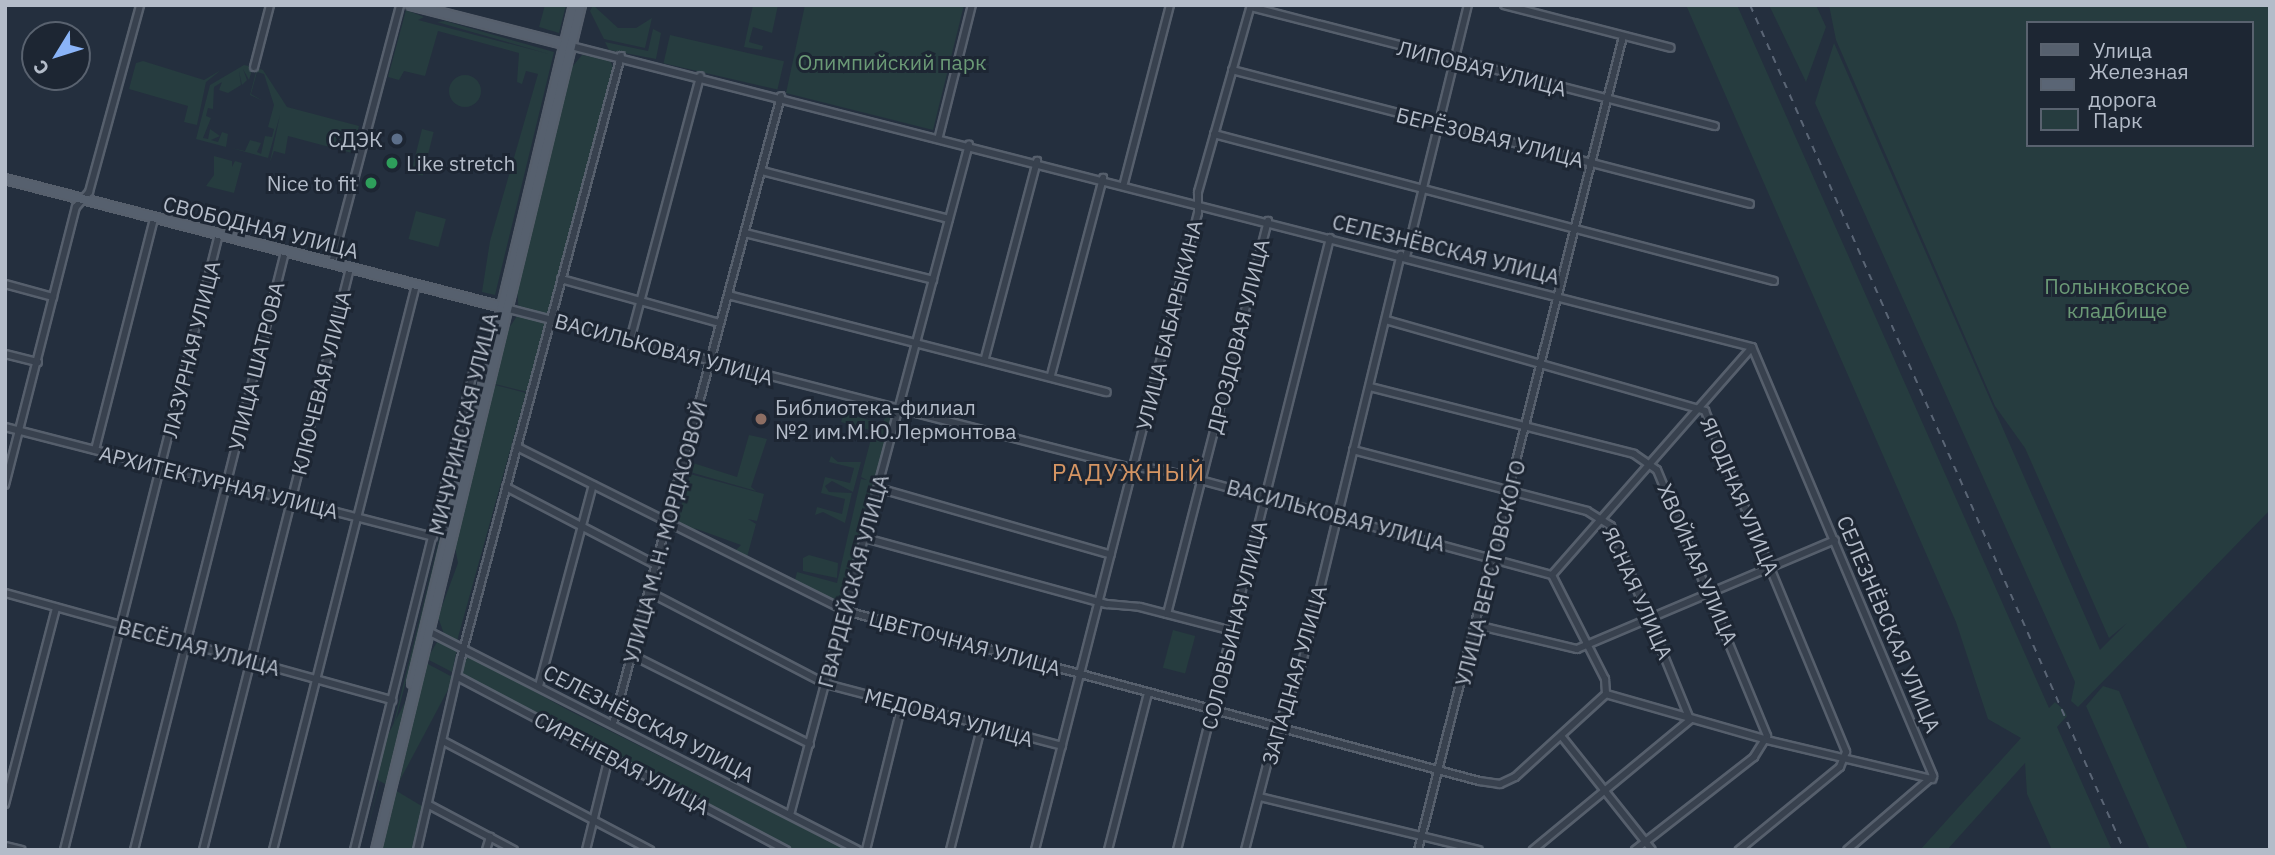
<!DOCTYPE html>
<html>
<head>
<meta charset="utf-8">
<style>
	body { margin:0 }
	#map { position:relative; width:2275px; height:855px; overflow:hidden; background:#242f3e; font-family:"IBM Plex Sans",sans-serif }
	div>[style] { position:absolute }
	[style*='--x'] { left:calc(var(--x)*1px); top:calc(var(--y)*1px); width:calc(var(--w)*1px); rotate:calc(var(--a)*1deg) }
	.green>* { inset:0; background:#263c3f; transform-origin:0 0 }
	.round { border-radius:50% }
	.roads { filter:drop-shadow(2px 0 #565f6c) drop-shadow(-2px 0 #565f6c) drop-shadow(0 2px #565f6c) drop-shadow(0 -2px #565f6c) }
	.minor>* { height:6px; margin:-3px; padding:0 3px; transform-origin:3px; border-radius:3px; background:#38414e }
	.major>* { height:8px; margin:-4px; padding:0 4px; transform-origin:4px; border-radius:4px; background:#56606e }
	.rail>* { height:2px; margin-top:-1px; transform-origin:0; background:repeating-linear-gradient(90deg,#5a6575 0 7px,transparent 0 14px) }
	.dots>* { width:19px; height:19px; translate:-50% -50%; box-sizing:border-box; border:4px solid #1d2633; border-radius:50% }
	span { translate:-50% -50%; white-space:nowrap; text-align:center; line-height:1.15; -webkit-text-stroke:6px #1d2633; paint-order:stroke }
	.park-label { font-size:21px; color:#6b9a76 }
	.street-label { font-size:21px; color:#b4bcc9 }
	.poi-label { font-size:21px; color:#b4bcc9 }
	.right { translate:-100% -50%; text-align:right }
	.left { translate:0 -50%; text-align:left }
	.quarter-label { font-size:24px; color:#d59563; letter-spacing:2px }
	.frame { position:absolute; inset:0; border:7px solid #b4bcc9; pointer-events:none }
	.legend { position:absolute; left:2026px; top:21px; width:228px; height:126px; box-sizing:border-box; background:#1d2633; border:2px solid #59626f; margin:0; padding:9px 12px; list-style:none; font-size:21px; color:#b4bcc9 }
	.legend li { display:flex; align-items:center; gap:14px; height:35px }
	.legend b { width:35px; border:2px solid #59626f }
	.north { position:absolute; left:21px; top:21px; width:70px; height:70px; box-sizing:border-box; background:#1d2633; border:2px solid #59626f; border-radius:50%; rotate:232deg; font-size:19px; font-weight:700; line-height:28px; text-align:center; color:#b4bcc9 }
	.north::after { content:''; display:block; margin:auto; width:24px; height:32px; background:#8ab4f8; clip-path:polygon(50% 0,100% 100%,50% 72%,0 100%) }
</style>
</head>
<body>
<div id="map">
	<div class="green">
		<div style="clip-path:polygon(545px 5px,566px 5px,559px 33px,539px 27px)"></div>
		<div style="clip-path:polygon(593px 5px,618px 28px,636px 28px,652px 18px,645px 48px,604px 39px,590px 11px)"></div>
		<div style="clip-path:polygon(753px 5px,778px 5px,772px 33px,753px 27px,749px 42px,763px 46px,762px 50px,744px 47px)"></div>
		<div style="clip-path:polygon(805px 5px,964px 5px,933px 130px,786px 93px)"></div>
		<div style="clip-path:polygon(1686px 5px,1737px 5px,2049px 708px,2055px 702px,2064px 710px,2067px 716px,2057px 727px,2112px 850px,2052px 850px,2027px 794px,2025px 763px,1947px 850px,1920px 850px,2021px 738px,1988px 719px,1956px 622px)"></div>
		<div style="clip-path:polygon(1769px 5px,1816px 5px,1826px 27px,1806px 82px)"></div>
		<div style="clip-path:polygon(evenodd,1829px 5px,2270px 5px,2270px 510px,2078px 707px,2071px 701px,2075px 682px,1815px 103px,1834px 43px,2100px 650px,2127px 623px,2109px 638px,2025px 448px,1995px 406px,1836px 40px,1829px 5px,2028px 23px,2252px 23px,2252px 145px,2028px 145px,2028px 23px)"></div>
		<div style="clip-path:polygon(406px 10px,424px 17px,418px 20px,549px 54px,437px 22px,445px 21px,554px 52px,495px 295px,482px 292px,490px 241px,538px 74px,526px 71px,522px 84px,517px 82px,519px 53px,438px 31px,425px 76px,404px 71px,399px 80px,388px 77px)"></div>
		<div style="clip-path:polygon(653px 29px,661px 33px,656px 59px,609px 50px,605px 42px,648px 51px)"></div>
		<div style="left:670px;top:35px;width:117px;height:29px;rotate:13deg"></div>
		<div style="clip-path:polygon(556px 55px,557px 63px,499px 293px)"></div>
		<div style="clip-path:polygon(582px 55px,610px 60px,613px 67px,527px 392px,495px 384px,507px 331px,519px 313px,517px 290px,572px 67px)"></div>
		<div style="clip-path:polygon(143px 61px,204px 80px,221px 70px,206px 82px,197px 125px,184px 122px,188px 106px,129px 89px,136px 63px)"></div>
		<div style="clip-path:polygon(244px 65px,253px 67px,249px 80px,243px 69px,247px 80px,242px 85px,239px 71px,241px 85px,228px 93px,219px 90px,222px 82px,214px 87px,213px 109px,208px 108px,206px 116px,211px 118px,203px 138px,208px 139px,210px 129px,220px 136px,211px 140px,218px 142px,222px 132px,228px 134px,226px 147px,196px 139px,210px 85px)"></div>
		<div style="clip-path:polygon(257px 68px,263px 70px,287px 107px,359px 126px,352px 153px,288px 136px,285px 154px,274px 151px,270px 162px,280px 115px,268px 158px,231px 148px,245px 151px,250px 140px,261px 143px,257px 152px,261px 154px,265px 136px,272px 137px,274px 129px,268px 127px,274px 105px,264px 74px,257px 72px,251px 94px,263px 101px,250px 95px)"></div>
		<div class="round" style="left:449px;top:75px;width:32px;height:32px"></div>
		<div style="left:422px;top:129px;width:12px;height:45px;rotate:14deg"></div>
		<div style="clip-path:polygon(214px 156px,232px 161px,232px 167px,235px 161px,242px 163px,234px 193px,206px 186px,214px 175px)"></div>
		<div style="left:416px;top:211px;width:31px;height:29px;rotate:15deg"></div>
		<div style="clip-path:polygon(495px 385px,526px 393px,457px 641px,444px 634px,438px 617px,458px 563px,455px 547px)"></div>
		<div style="clip-path:polygon(841px 404px,894px 417px,843px 606px,794px 584px,797px 572px,837px 583px,861px 479px,867px 480px,861px 477px,873px 431px,841px 422px,844px 413px,883px 424px,885px 417px)"></div>
		<div style="clip-path:polygon(749px 435px,767px 439px,751px 487px,756px 491px,690px 472px,693px 463px,737px 477px)"></div>
		<div style="clip-path:polygon(461px 450px,420px 627px,362px 850px,418px 626px)"></div>
		<div style="clip-path:polygon(831px 456px,838px 462px,861px 462px,853px 492px,832px 481px,825px 486px,829px 492px,852px 493px,845px 523px,823px 512px,815px 515px,817px 507px,842px 514px,845px 499px,821px 493px,825px 477px,850px 483px,854px 468px,829px 462px)"></div>
		<div style="clip-path:polygon(690px 474px,764px 494px,757px 521px,748px 519px,756px 524px,747px 557px,734px 552px,741px 545px,694px 528px,712px 541px,672px 521px,678px 519px)"></div>
		<div style="clip-path:polygon(809px 555px,838px 563px,837px 578px,803px 571px,803px 558px)"></div>
		<div style="left:1173px;top:630px;width:23px;height:39px;rotate:15deg"></div>
		<div style="clip-path:polygon(437px 642px,457px 649px,452px 672px,427px 659px)"></div>
		<div style="clip-path:polygon(467px 654px,566px 709px,847px 850px,793px 850px,461px 676px)"></div>
		<div style="left:426px;top:663px;width:32px;height:126px;rotate:28deg"></div>
		<div style="clip-path:polygon(2103px 686px,2119px 691px,2188px 850px,2150px 850px,2086px 706px)"></div>
		<div style="clip-path:polygon(395px 790px,425px 808px,414px 850px,379px 850px)"></div>
	</div>
	<div class="roads">
		<div class="minor">
			<div style="--x:1504;--y:5;--w:172;--a:14.4"></div>
			<div style="--x:1251;--y:7;--w:479;--a:14.4"></div>
			<div style="--x:571;--y:46;--w:1219;--a:14.3"></div>
			<div style="--x:1752;--y:347;--w:466;--a:67.1"></div>
			<div style="--x:1933;--y:776;--w:113;--a:139.3"></div>
			<div style="--x:254;--y:67;--w:64;--a:-75.5"></div>
			<div style="--x:1232;--y:70;--w:535;--a:14.5"></div>
			<div style="--x:1214;--y:134;--w:579;--a:14.71"></div>
			<div style="--x:939;--y:136;--w:135;--a:-75.9"></div>
			<div style="--x:762;--y:171;--w:193;--a:14.4"></div>
			<div style="--x:1124;--y:183;--w:184;--a:-75.5"></div>
			<div style="--x:745;--y:233;--w:194;--a:14"></div>
			<div style="--x:1406;--y:257;--w:260;--a:-76.2"></div>
			<div style="--x:332;--y:263;--w:267;--a:-75.2"></div>
			<div style="--x:561;--y:279;--w:165;--a:15.5"></div>
			<div style="--x:5;--y:284;--w:50;--a:15.2"></div>
			<div style="--x:728;--y:295;--w:391;--a:14.4"></div>
			<div style="--x:509;--y:309;--w:638;--a:14.34"></div>
			<div style="--x:1127;--y:467;--w:32;--a:4"></div>
			<div style="--x:1159;--y:469;--w:407;--a:15.1"></div>
			<div style="--x:1552;--y:575;--w:117;--a:63"></div>
			<div style="--x:1605;--y:679;--w:15;--a:86"></div>
			<div style="--x:1606;--y:694;--w:123;--a:137.6"></div>
			<div style="--x:1515;--y:777;--w:17;--a:155"></div>
			<div style="--x:1500;--y:784;--w:21;--a:-172"></div>
			<div style="--x:1479;--y:781;--w:655;--a:-164.97"></div>
			<div style="--x:846;--y:611;--w:368;--a:-153.5"></div>
			<div style="--x:1386;--y:320;--w:332;--a:15.9"></div>
			<div style="--x:1705;--y:411;--w:369;--a:67.5"></div>
			<div style="--x:1846;--y:752;--w:16;--a:112"></div>
			<div style="--x:1840;--y:767;--w:131;--a:140.6"></div>
			<div style="--x:630;--y:340;--w:273;--a:-75.1"></div>
			<div style="--x:5;--y:354;--w:34;--a:14"></div>
			<div style="--x:985;--y:358;--w:204;--a:-75.2"></div>
			<div style="--x:1051;--y:375;--w:204;--a:-75.2"></div>
			<div style="--x:1370;--y:387;--w:272;--a:14.2"></div>
			<div style="--x:1634;--y:454;--w:28;--a:35"></div>
			<div style="--x:1657;--y:470;--w:288;--a:67.5"></div>
			<div style="--x:1767;--y:736;--w:25;--a:122"></div>
			<div style="--x:1754;--y:757;--w:151;--a:142"></div>
			<div style="--x:5;--y:427;--w:442;--a:14.4"></div>
			<div style="--x:95;--y:450;--w:239;--a:-75.7"></div>
			<div style="--x:1353;--y:450;--w:242;--a:14.6"></div>
			<div style="--x:1587;--y:511;--w:28;--a:32"></div>
			<div style="--x:1611;--y:526;--w:209;--a:67.8"></div>
			<div style="--x:1690;--y:720;--w:204;--a:140.4"></div>
			<div style="--x:5;--y:485;--w:287;--a:-75.7"></div>
			<div style="--x:76;--y:207;--w:20;--a:-49"></div>
			<div style="--x:89;--y:192;--w:194;--a:-74.7"></div>
			<div style="--x:506;--y:487;--w:169;--a:27.5"></div>
			<div style="--x:878;--y:488;--w:242;--a:16"></div>
			<div style="--x:865;--y:538;--w:251;--a:15.3"></div>
			<div style="--x:1107;--y:604;--w:33;--a:5"></div>
			<div style="--x:1140;--y:607;--w:95;--a:14.6"></div>
			<div style="--x:1552;--y:575;--w:303;--a:-48.7"></div>
			<div style="--x:649;--y:592;--w:199;--a:27.5"></div>
			<div style="--x:826;--y:684;--w:244;--a:14.7"></div>
			<div style="--x:5;--y:593;--w:402;--a:15.5"></div>
			<div style="--x:1167;--y:614;--w:406;--a:-75.6"></div>
			<div style="--x:1476;--y:625;--w:104;--a:13.4"></div>
			<div style="--x:1577;--y:649;--w:280;--a:-22.9"></div>
			<div style="--x:426;--y:630;--w:484;--a:27"></div>
			<div style="--x:632;--y:655;--w:199;--a:26.6"></div>
			<div style="--x:458;--y:677;--w:371;--a:27.8"></div>
			<div style="--x:539;--y:686;--w:208;--a:-75"></div>
			<div style="--x:1606;--y:694;--w:167;--a:15.9"></div>
			<div style="--x:1767;--y:740;--w:170;--a:13.3"></div>
			<div style="--x:613;--y:724;--w:650;--a:-75.02"></div>
			<div style="--x:1562;--y:737;--w:144;--a:51.5"></div>
			<div style="--x:445;--y:742;--w:232;--a:27.8"></div>
			<div style="--x:1260;--y:797;--w:225;--a:13.6"></div>
			<div style="--x:5;--y:804;--w:203;--a:-75.4"></div>
			<div style="--x:429;--y:805;--w:96;--a:27.9"></div>
			<div style="--x:790;--y:815;--w:694;--a:-75.06"></div>
			<div style="--x:5;--y:846;--w:17;--a:13"></div>
			<div style="--x:64;--y:850;--w:635;--a:-75.88"></div>
			<div style="--x:134;--y:850;--w:617;--a:-75.83"></div>
			<div style="--x:203;--y:850;--w:600;--a:-75.82"></div>
			<div style="--x:273;--y:850;--w:583;--a:-75.8"></div>
			<div style="--x:354;--y:850;--w:500;--a:-76"></div>
			<div style="--x:475;--y:365;--w:11;--a:-41"></div>
			<div style="--x:483;--y:358;--w:7;--a:16"></div>
			<div style="--x:417;--y:850;--w:197;--a:-77.1"></div>
			<div style="--x:461;--y:658;--w:623;--a:-75.12"></div>
			<div style="--x:486;--y:850;--w:14;--a:-73"></div>
			<div style="--x:586;--y:850;--w:96;--a:-76.1"></div>
			<div style="--x:866;--y:850;--w:149;--a:-76.1"></div>
			<div style="--x:950;--y:850;--w:130;--a:-75.7"></div>
			<div style="--x:1035;--y:850;--w:658;--a:-75.65"></div>
			<div style="--x:1198;--y:213;--w:21;--a:-90"></div>
			<div style="--x:1198;--y:192;--w:194;--a:-74.2"></div>
			<div style="--x:1108;--y:850;--w:162;--a:-75.7"></div>
			<div style="--x:1177;--y:850;--w:631;--a:-75.96"></div>
			<div style="--x:1245;--y:850;--w:116;--a:-75.5"></div>
			<div style="--x:1274;--y:738;--w:80;--a:-69.5"></div>
			<div style="--x:1302;--y:663;--w:420;--a:-76.4"></div>
			<div style="--x:1418;--y:850;--w:839;--a:-75.86"></div>
		</div>
		<div class="major">
			<div style="--x:411;--y:5;--w:162;--a:14.3"></div>
			<div style="--x:5;--y:179;--w:517;--a:14.44"></div>
			<div style="--x:412;--y:683;--w:697;--a:-76.56"></div>
			<div style="--x:376;--y:850;--w:870;--a:-76.36"></div>
		</div>
	</div>
	<div class="rail">
		<div style="--x:1750;--y:5;--w:924;--a:66.13"></div>
	</div>
	<div class="dots">
		<div style="left:397px;top:139px;background:#5c6f8a"></div>
		<div style="left:392px;top:163px;background:#2e9e5b"></div>
		<div style="left:371px;top:183px;background:#2e9e5b"></div>
		<div style="left:761px;top:419px;background:#8d6e63"></div>
	</div>
	<div class="park-label">
		<span style="left:892px;top:62px">Олимпийский парк</span>
		<span style="left:2117px;top:298px">Полынковское<br>кладбище</span>
	</div>
	<div class="street-label">
		<span style="left:1482px;top:68px;rotate:14deg">ЛИПОВАЯ УЛИЦА</span>
		<span style="left:1490px;top:137px;rotate:14deg">БЕРЁЗОВАЯ УЛИЦА</span>
		<span style="left:261px;top:227px;rotate:14deg">СВОБОДНАЯ УЛИЦА</span>
		<span style="left:1446px;top:249px;rotate:14deg">СЕЛЕЗНЁВСКАЯ УЛИЦА</span>
		<span style="left:1169px;top:325px;rotate:-76deg">УЛИЦА БАБАРЫКИНА</span>
		<span style="left:1238px;top:336px;rotate:-76deg">ДРОЗДОВАЯ УЛИЦА</span>
		<span style="left:191px;top:349px;rotate:-76deg">ЛАЗУРНАЯ УЛИЦА</span>
		<span style="left:664px;top:349px;rotate:15deg">ВАСИЛЬКОВАЯ УЛИЦА</span>
		<span style="left:256px;top:366px;rotate:-76deg">УЛИЦА ШАТРОВА</span>
		<span style="left:321px;top:383px;rotate:-76deg">КЛЮЧЕВАЯ УЛИЦА</span>
		<span style="left:463px;top:424px;rotate:-76deg">МИЧУРИНСКАЯ УЛИЦА</span>
		<span style="left:219px;top:482px;rotate:14deg">АРХИТЕКТУРНАЯ УЛИЦА</span>
		<span style="left:1740px;top:496px;rotate:67deg">ЯГОДНАЯ УЛИЦА</span>
		<span style="left:1336px;top:515px;rotate:15deg">ВАСИЛЬКОВАЯ УЛИЦА</span>
		<span style="left:665px;top:532px;rotate:-75deg">УЛИЦА М. Н. МОРДАСОВОЙ</span>
		<span style="left:1698px;top:564px;rotate:67deg">ХВОЙНАЯ УЛИЦА</span>
		<span style="left:1490px;top:573px;rotate:-76deg">УЛИЦА ВЕРСТОВСКОГО</span>
		<span style="left:853px;top:581px;rotate:-75deg">ГВАРДЕЙСКАЯ УЛИЦА</span>
		<span style="left:1638px;top:593px;rotate:66deg">ЯСНАЯ УЛИЦА</span>
		<span style="left:1889px;top:624px;rotate:67deg">СЕЛЕЗНЁВСКАЯ УЛИЦА</span>
		<span style="left:1234px;top:625px;rotate:-76deg">СОЛОВЬИНАЯ УЛИЦА</span>
		<span style="left:965px;top:643px;rotate:15deg">ЦВЕТОЧНАЯ УЛИЦА</span>
		<span style="left:199px;top:647px;rotate:15deg">ВЕСЁЛАЯ УЛИЦА</span>
		<span style="left:1294px;top:675px;rotate:-74deg">ЗАПАДНАЯ УЛИЦА</span>
		<span style="left:949px;top:717px;rotate:15deg">МЕДОВАЯ УЛИЦА</span>
		<span style="left:649px;top:723px;rotate:27deg">СЕЛЕЗНЁВСКАЯ УЛИЦА</span>
		<span style="left:622px;top:763px;rotate:28deg">СИРЕНЕВАЯ УЛИЦА</span>
	</div>
	<div class="poi-label">
		<span class="right" style="left:383px;top:139px">СДЭК</span>
		<span class="left" style="left:406px;top:163px">Like stretch</span>
		<span class="right" style="left:357px;top:183px">Nice to fit</span>
		<span class="left" style="left:775px;top:419px">Библиотека-филиал<br>№2 им.М.Ю.Лермонтова</span>
	</div>
	<div class="quarter-label">
		<span style="left:1129px;top:473px">РАДУЖНЫЙ</span>
	</div>
	<div class="frame"></div>
	<ul class="legend">
	<li><b style="height:9px;background:#56606e"></b>Улица</li>
	<li><b style="height:9px;background:#5a6575"></b>Железная дорога</li>
	<li><b style="height:19px;background:#263c3f"></b>Парк</li>
	</ul>
	<div class="north">С</div>
</div>
</body>
</html>
